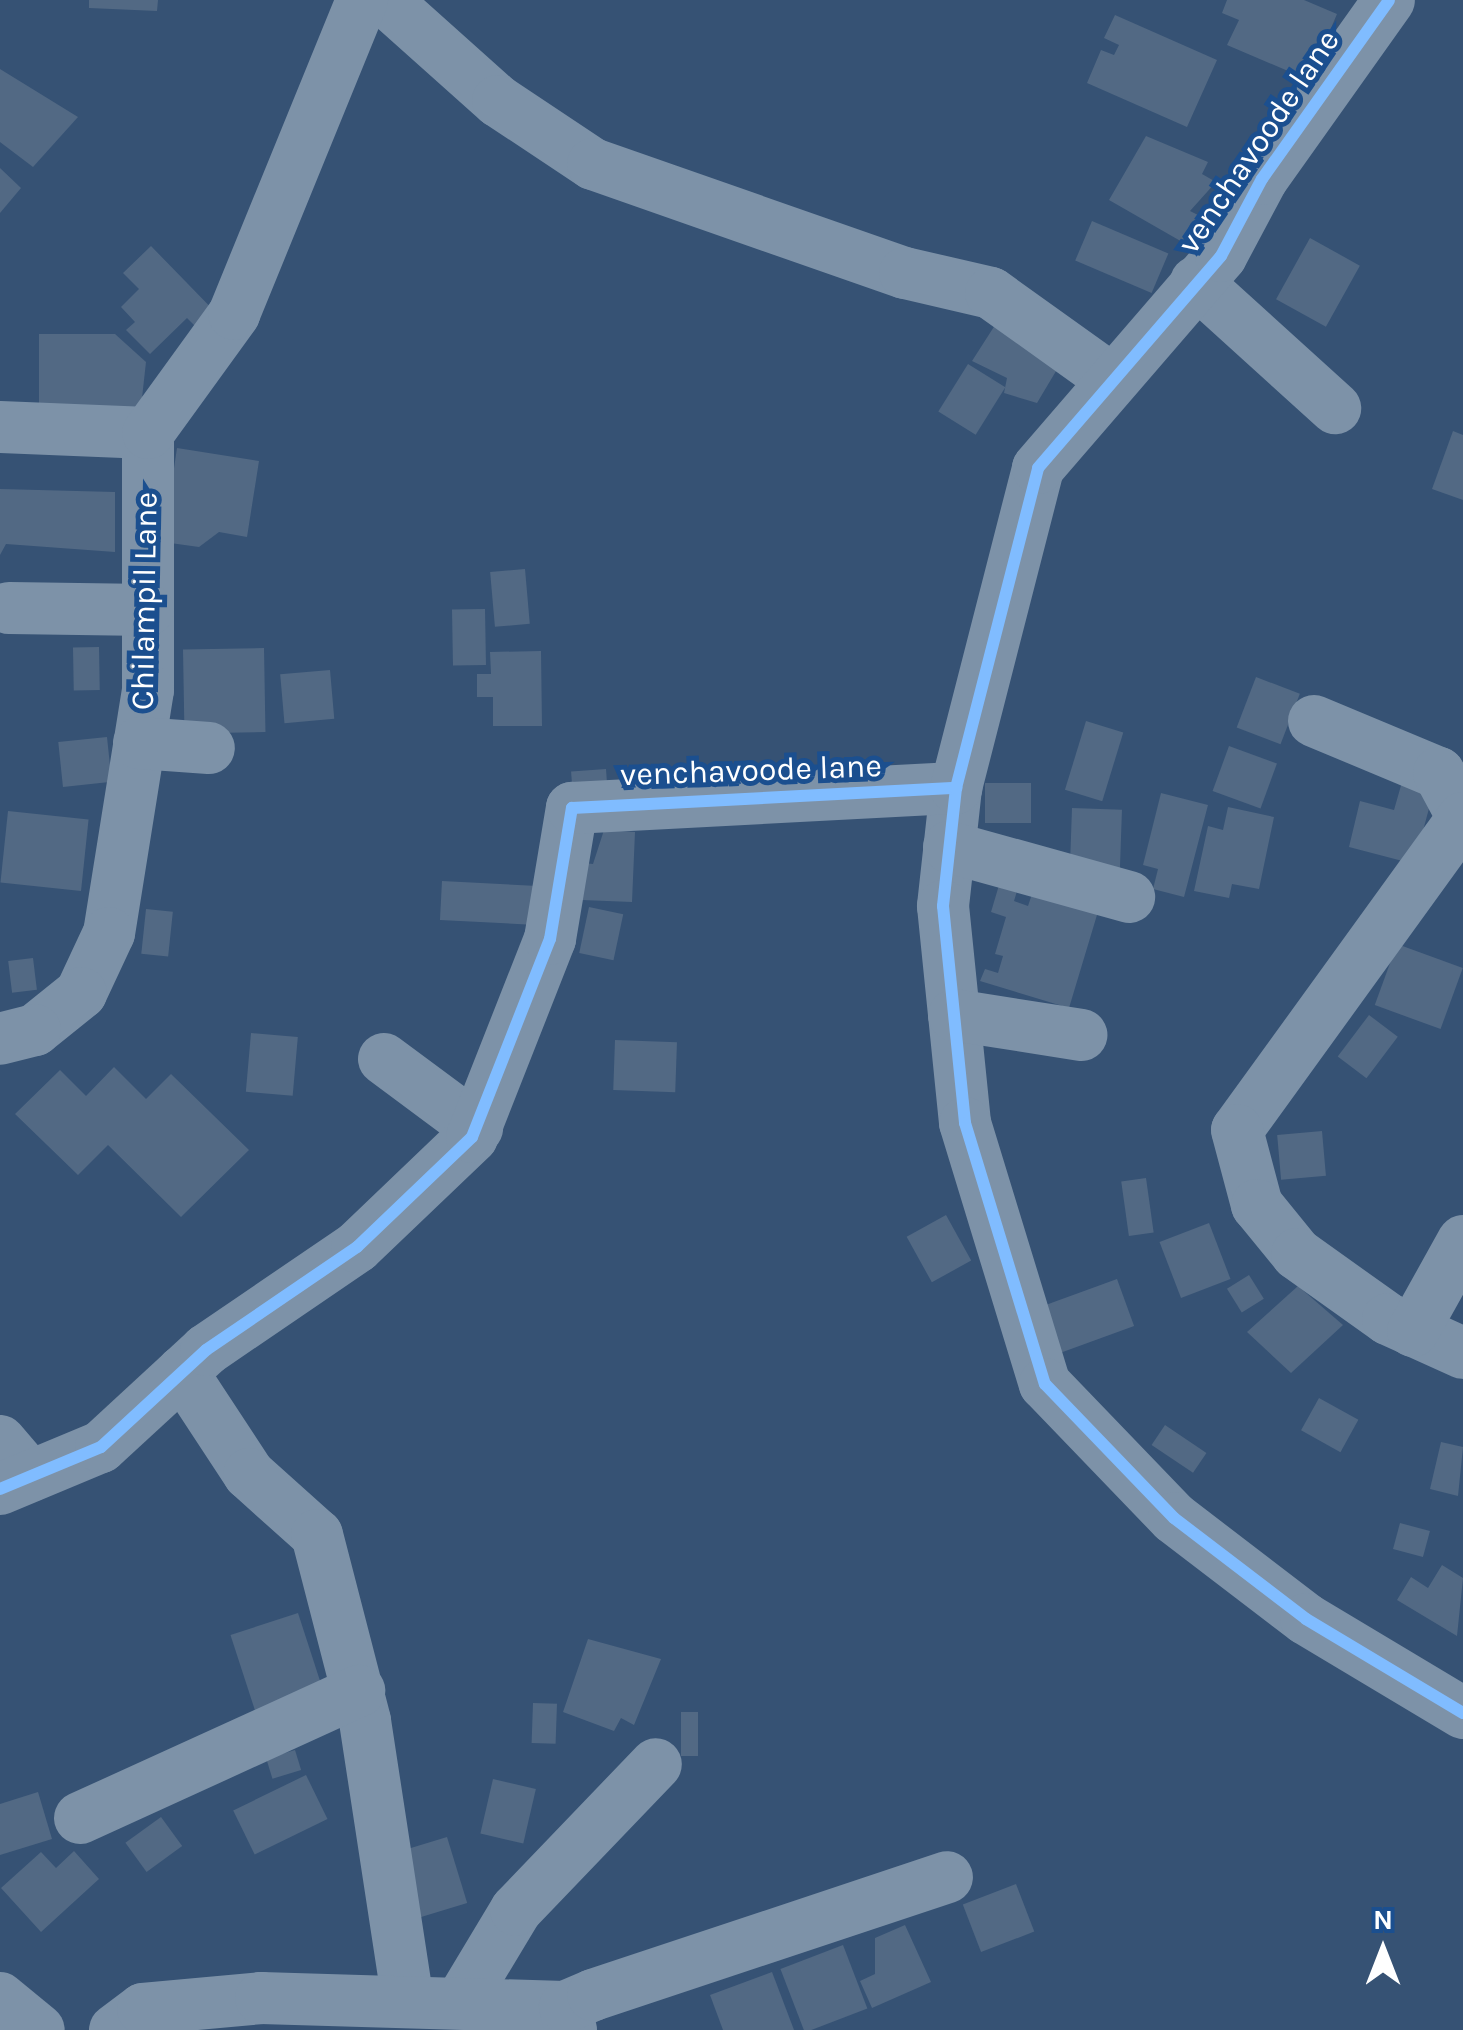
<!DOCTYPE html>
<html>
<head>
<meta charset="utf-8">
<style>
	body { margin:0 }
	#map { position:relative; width:1463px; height:2030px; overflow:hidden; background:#365274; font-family:Karla,sans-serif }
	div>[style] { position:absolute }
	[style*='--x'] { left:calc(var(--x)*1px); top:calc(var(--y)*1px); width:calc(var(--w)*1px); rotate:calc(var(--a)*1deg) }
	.building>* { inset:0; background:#526984; transform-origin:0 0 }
	.minor>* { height:52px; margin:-26px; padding:0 26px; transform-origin:26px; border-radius:26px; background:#7d92a8 }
	.cycleway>* { height:12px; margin:-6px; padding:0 6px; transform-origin:6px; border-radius:6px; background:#80bcff }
	span { translate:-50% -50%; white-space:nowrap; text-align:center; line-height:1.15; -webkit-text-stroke:10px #1b4f8f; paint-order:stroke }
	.street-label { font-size:32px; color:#fff }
	.north { position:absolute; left:1333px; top:1900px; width:100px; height:100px; -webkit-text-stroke:8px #1b4f8f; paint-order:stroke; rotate:0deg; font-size:28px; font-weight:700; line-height:40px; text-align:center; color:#fff }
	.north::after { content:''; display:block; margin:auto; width:35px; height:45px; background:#fff; clip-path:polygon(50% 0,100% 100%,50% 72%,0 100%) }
</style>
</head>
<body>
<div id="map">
	<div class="building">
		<div style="clip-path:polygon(89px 0,158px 0,157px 11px,89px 8px)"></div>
		<div style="clip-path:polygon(1227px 0,1304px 0,1337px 14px,1309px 80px,1227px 45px,1239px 20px,1222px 13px)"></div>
		<div style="clip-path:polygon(1115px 15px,1217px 60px,1187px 127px,1087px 83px,1101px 50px,1114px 55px,1119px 45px,1104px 38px)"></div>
		<div style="clip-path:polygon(0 69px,78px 117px,33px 167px,0 142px)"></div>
		<div style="clip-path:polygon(1146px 136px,1208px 162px,1202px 174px,1216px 182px,1190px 211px,1200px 216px,1184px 243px,1109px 200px)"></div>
		<div style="clip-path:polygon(0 168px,21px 188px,0 213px)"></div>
		<div style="left:1092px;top:221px;width:83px;height:43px;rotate:23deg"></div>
		<div style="left:1310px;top:238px;width:57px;height:70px;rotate:29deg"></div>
		<div style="clip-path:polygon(151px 246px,224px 321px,207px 338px,187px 318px,150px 354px,126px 330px,135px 322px,121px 307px,139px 289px,123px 273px)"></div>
		<div style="clip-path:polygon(997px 322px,1065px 356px,1037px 403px,1004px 393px,1007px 378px,972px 361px)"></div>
		<div style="clip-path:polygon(39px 334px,115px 334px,146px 362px,141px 407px,39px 410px)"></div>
		<div style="left:968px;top:364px;width:44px;height:56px;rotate:32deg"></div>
		<div style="clip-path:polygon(1453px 431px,1463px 435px,1463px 500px,1432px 489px)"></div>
		<div style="clip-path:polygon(177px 448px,259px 461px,247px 537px,219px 532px,199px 547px,163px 542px)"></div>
		<div style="clip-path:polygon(0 489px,115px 492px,115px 552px,6px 544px,0 555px)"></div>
		<div style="left:525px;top:569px;width:55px;height:35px;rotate:85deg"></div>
		<div style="left:485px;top:609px;width:56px;height:33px;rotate:89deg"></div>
		<div style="left:99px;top:647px;width:43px;height:26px;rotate:89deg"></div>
		<div style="left:264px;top:648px;width:84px;height:81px;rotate:89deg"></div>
		<div style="clip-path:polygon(541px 651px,542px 726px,493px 726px,493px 697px,477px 697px,477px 674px,491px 674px,490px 652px)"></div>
		<div style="left:330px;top:670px;width:49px;height:50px;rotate:85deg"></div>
		<div style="left:1256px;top:677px;width:47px;height:54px;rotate:21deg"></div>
		<div style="left:1086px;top:721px;width:39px;height:72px;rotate:17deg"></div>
		<div style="left:107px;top:737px;width:45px;height:49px;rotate:84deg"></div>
		<div style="left:1229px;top:746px;width:51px;height:48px;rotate:20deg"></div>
		<div style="left:606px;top:769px;width:32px;height:35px;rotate:86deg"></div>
		<div style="clip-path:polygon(1402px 782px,1434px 790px,1414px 864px,1349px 847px,1360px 801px,1394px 810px)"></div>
		<div style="left:985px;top:783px;width:46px;height:40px"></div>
		<div style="clip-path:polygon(1161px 793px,1208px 805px,1184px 897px,1153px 889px,1158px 869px,1143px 865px)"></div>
		<div style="clip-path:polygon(1228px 807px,1274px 817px,1259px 889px,1232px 884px,1229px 898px,1194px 891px,1208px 826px,1223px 830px)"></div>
		<div style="left:1072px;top:808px;width:50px;height:67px;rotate:2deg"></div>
		<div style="left:8px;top:811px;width:81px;height:72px;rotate:6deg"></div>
		<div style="clip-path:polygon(604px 830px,635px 832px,632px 902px,582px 900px,584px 863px,593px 864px)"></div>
		<div style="clip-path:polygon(1005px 865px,1023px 871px,1014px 901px,1028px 906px,1038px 876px,1103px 895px,1069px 1008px,980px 981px,985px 969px,998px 973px,1003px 956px,995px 954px,1006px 917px,991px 912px)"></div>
		<div style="left:442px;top:881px;width:96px;height:39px;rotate:3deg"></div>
		<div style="left:589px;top:907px;width:35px;height:47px;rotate:12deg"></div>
		<div style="left:146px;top:909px;width:27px;height:45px;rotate:6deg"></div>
		<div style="left:1397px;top:944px;width:70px;height:65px;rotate:20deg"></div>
		<div style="left:33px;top:958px;width:32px;height:25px;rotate:83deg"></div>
		<div style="left:1369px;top:1015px;width:36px;height:52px;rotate:37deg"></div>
		<div style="left:251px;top:1033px;width:47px;height:59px;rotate:5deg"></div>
		<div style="left:615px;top:1040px;width:62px;height:50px;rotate:2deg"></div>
		<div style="clip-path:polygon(114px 1067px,146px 1099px,171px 1074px,249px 1150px,181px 1217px,108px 1145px,78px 1175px,15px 1114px,60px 1070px,86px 1096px)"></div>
		<div style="left:1322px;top:1131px;width:45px;height:45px;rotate:85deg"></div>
		<div style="left:1146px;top:1178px;width:55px;height:25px;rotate:82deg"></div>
		<div style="left:946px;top:1215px;width:52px;height:45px;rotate:61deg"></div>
		<div style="left:1209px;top:1223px;width:60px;height:53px;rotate:69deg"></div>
		<div style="left:1249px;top:1275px;width:28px;height:26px;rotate:58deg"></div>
		<div style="left:1117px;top:1279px;width:50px;height:81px;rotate:70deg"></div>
		<div style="clip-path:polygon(1298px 1286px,1343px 1325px,1291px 1373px,1247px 1332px)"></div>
		<div style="left:1319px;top:1398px;width:45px;height:37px;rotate:29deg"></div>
		<div style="left:1165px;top:1425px;width:50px;height:24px;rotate:34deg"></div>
		<div style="clip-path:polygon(1441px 1442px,1463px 1447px,1458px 1496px,1430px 1489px)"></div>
		<div style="left:1400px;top:1523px;width:31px;height:27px;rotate:15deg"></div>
		<div style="clip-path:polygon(1442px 1565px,1463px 1578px,1457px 1636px,1397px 1600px,1411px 1577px,1428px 1588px)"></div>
		<div style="left:298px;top:1613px;width:84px;height:71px;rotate:72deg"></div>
		<div style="clip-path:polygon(588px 1639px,661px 1659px,634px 1725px,621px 1718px,614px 1731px,563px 1712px)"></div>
		<div style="left:533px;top:1703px;width:24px;height:40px;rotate:2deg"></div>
		<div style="left:681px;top:1712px;width:17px;height:44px"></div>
		<div style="left:295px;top:1750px;width:21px;height:30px;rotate:73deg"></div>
		<div style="left:306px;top:1775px;width:49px;height:81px;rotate:64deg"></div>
		<div style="left:493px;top:1779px;width:44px;height:56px;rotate:13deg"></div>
		<div style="clip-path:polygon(38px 1792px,52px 1839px,0 1855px,0 1804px)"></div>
		<div style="left:161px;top:1817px;width:36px;height:44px;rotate:54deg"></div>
		<div style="left:447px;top:1837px;width:69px;height:61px;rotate:73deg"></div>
		<div style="clip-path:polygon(74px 1851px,99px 1879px,41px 1932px,1px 1888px,41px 1852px,56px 1868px)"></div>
		<div style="left:1016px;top:1884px;width:51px;height:57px;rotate:69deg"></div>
		<div style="clip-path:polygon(905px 1925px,931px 1982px,872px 2008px,860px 1981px,875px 1974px,875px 1938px)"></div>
		<div style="left:843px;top:1945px;width:68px;height:67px;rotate:69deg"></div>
		<div style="clip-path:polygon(772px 1972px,794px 2030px,723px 2030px,710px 1995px)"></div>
	</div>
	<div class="minor">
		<div style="--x:385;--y:0;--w:152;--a:41.8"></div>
		<div style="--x:498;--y:101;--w:114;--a:33.6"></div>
		<div style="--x:593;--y:164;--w:330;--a:19.3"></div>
		<div style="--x:905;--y:273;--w:88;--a:13.1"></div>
		<div style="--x:991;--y:293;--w:148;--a:35.6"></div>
		<div style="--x:1196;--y:282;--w:188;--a:42.2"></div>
		<div style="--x:0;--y:427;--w:148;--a:2.3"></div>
		<div style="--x:148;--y:433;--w:257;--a:90"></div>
		<div style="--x:148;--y:690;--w:246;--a:99.1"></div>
		<div style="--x:109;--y:933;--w:66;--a:115"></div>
		<div style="--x:81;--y:993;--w:59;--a:141.2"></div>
		<div style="--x:35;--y:1030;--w:36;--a:166"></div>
		<div style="--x:148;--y:433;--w:147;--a:-54.1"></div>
		<div style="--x:234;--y:314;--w:339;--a:-67.8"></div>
		<div style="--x:9;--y:608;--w:139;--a:0.8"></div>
		<div style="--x:1314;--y:721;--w:135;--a:22.6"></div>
		<div style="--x:1439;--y:773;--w:51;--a:61.9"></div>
		<div style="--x:1463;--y:818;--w:385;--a:125.9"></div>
		<div style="--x:1237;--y:1130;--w:78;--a:75.1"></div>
		<div style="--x:1257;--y:1205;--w:63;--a:50.8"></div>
		<div style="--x:1297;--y:1254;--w:112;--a:35.5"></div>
		<div style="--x:1388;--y:1319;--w:82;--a:24.4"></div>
		<div style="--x:139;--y:743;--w:70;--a:4.1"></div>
		<div style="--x:956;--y:788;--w:119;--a:96.3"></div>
		<div style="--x:943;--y:906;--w:218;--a:84.2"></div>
		<div style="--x:965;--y:1123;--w:273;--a:73"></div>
		<div style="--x:1045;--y:1384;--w:186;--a:46.1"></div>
		<div style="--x:1174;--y:1518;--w:166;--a:37.4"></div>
		<div style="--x:1306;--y:1619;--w:183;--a:30.9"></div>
		<div style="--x:949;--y:847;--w:187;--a:15.5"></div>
		<div style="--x:954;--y:1015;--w:129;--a:8.9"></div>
		<div style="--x:384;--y:1059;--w:116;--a:36.6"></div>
		<div style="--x:1413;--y:1331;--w:103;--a:-60.9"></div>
		<div style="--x:182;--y:1372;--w:122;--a:56.7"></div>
		<div style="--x:249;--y:1474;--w:91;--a:41.9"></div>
		<div style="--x:317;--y:1535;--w:192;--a:75.5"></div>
		<div style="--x:365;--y:1721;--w:279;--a:81.3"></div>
		<div style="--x:0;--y:1441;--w:46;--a:49.4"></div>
		<div style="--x:0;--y:1489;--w:109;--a:-22.6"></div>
		<div style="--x:101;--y:1447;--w:143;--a:-42.7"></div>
		<div style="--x:206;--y:1350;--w:183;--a:-34.3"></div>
		<div style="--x:357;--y:1247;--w:159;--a:-43.7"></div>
		<div style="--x:472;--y:1137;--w:213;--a:-68.5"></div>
		<div style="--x:550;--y:939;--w:133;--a:-80.5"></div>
		<div style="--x:572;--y:808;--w:385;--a:-3"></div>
		<div style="--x:956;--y:788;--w:330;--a:-75.6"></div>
		<div style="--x:1038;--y:468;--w:280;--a:-49.2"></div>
		<div style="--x:1221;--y:256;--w:87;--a:-62"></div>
		<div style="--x:1262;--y:179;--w:219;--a:-54.6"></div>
		<div style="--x:80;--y:1818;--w:307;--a:-24.5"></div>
		<div style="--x:0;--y:1998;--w:50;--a:39.4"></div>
		<div style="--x:462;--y:2000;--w:105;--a:-59"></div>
		<div style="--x:516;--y:1910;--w:202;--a:-46.2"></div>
		<div style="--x:115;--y:2030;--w:35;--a:-37"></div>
		<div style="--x:143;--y:2009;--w:119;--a:-5.3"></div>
		<div style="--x:261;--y:1998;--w:304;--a:1.7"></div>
		<div style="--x:571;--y:2030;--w:24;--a:-105"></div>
		<div style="--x:565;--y:2007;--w:30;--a:-23"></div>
		<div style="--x:593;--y:1995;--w:373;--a:-18.4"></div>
	</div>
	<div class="cycleway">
		<div style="--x:956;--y:788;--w:119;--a:96.3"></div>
		<div style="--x:943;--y:906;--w:218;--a:84.2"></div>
		<div style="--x:965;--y:1123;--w:273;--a:73"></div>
		<div style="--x:1045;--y:1384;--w:186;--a:46.1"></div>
		<div style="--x:1174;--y:1518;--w:166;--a:37.4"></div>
		<div style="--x:1306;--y:1619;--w:183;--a:30.9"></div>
		<div style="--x:0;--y:1489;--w:109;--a:-22.6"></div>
		<div style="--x:101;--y:1447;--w:143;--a:-42.7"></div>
		<div style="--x:206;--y:1350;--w:183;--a:-34.3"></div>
		<div style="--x:357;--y:1247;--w:159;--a:-43.7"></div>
		<div style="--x:472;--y:1137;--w:213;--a:-68.5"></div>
		<div style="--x:550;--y:939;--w:133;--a:-80.5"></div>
		<div style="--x:572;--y:808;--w:385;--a:-3"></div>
		<div style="--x:956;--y:788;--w:330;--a:-75.6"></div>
		<div style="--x:1038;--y:468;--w:280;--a:-49.2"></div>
		<div style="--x:1221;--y:256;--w:87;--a:-62"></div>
		<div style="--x:1262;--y:179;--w:219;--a:-54.6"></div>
	</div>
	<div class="street-label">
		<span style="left:1259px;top:142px;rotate:-56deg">venchavoode lane</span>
		<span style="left:145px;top:601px;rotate:-89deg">Chilampil Lane</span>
		<span style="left:751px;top:771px;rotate:-2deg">venchavoode lane</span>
	</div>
	<div class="north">N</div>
</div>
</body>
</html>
